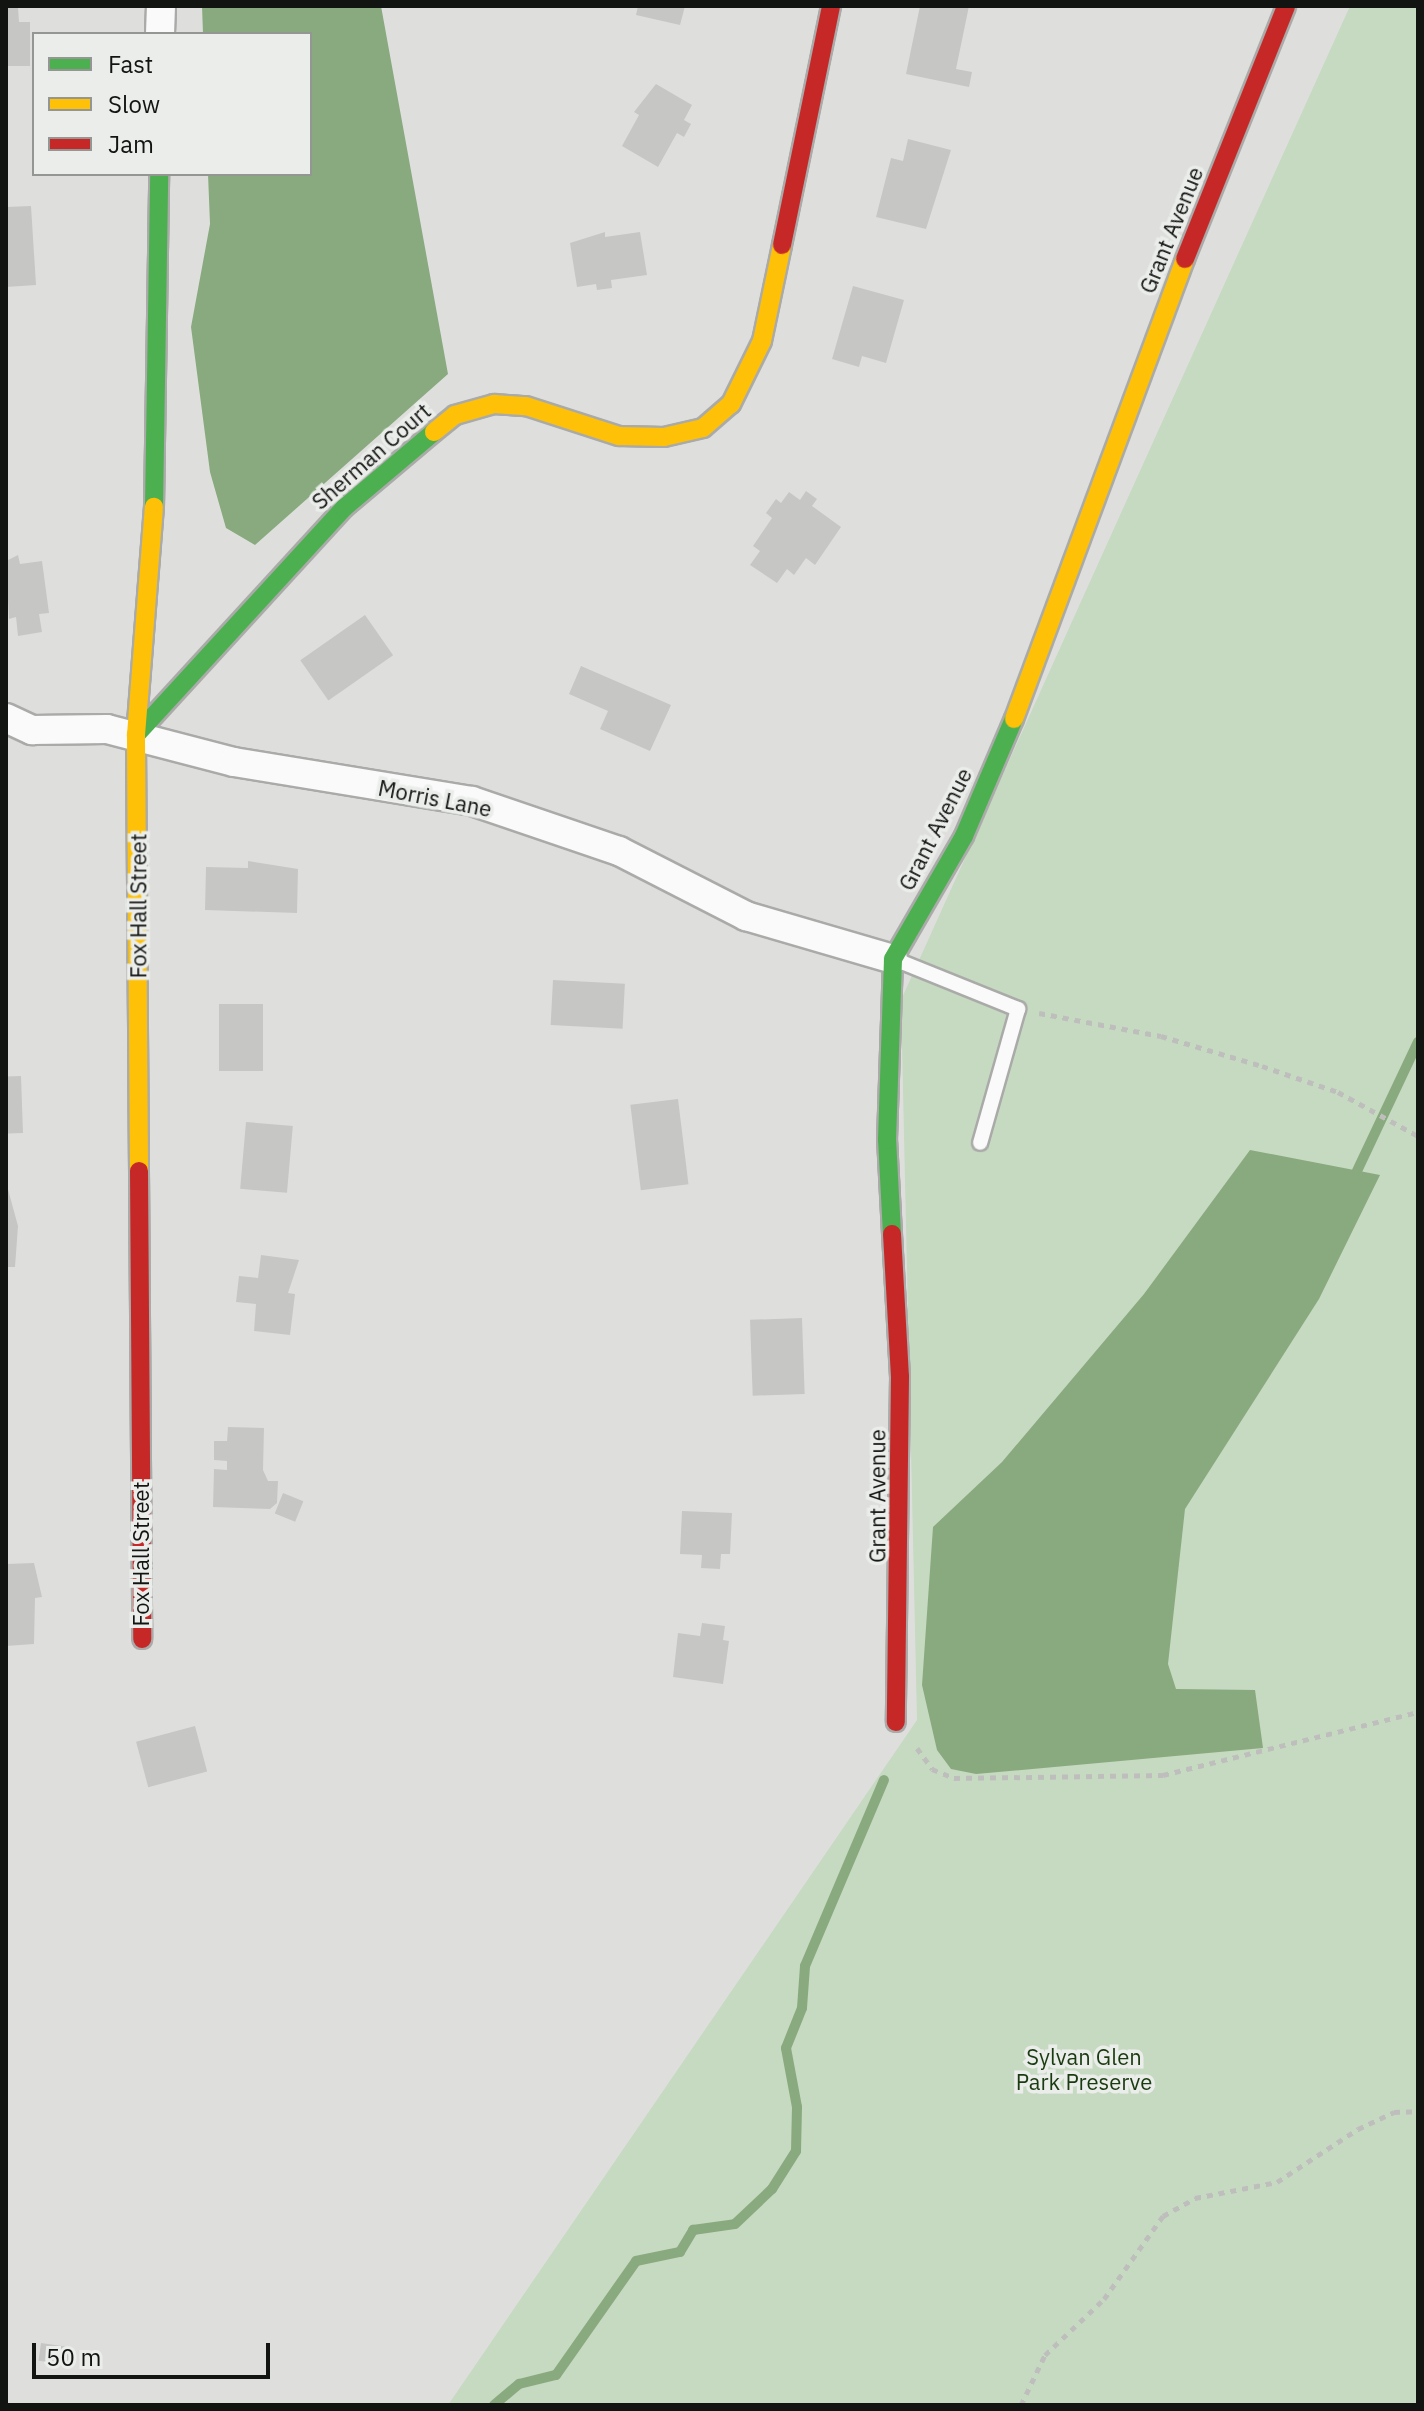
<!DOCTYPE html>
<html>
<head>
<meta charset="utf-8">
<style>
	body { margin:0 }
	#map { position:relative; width:1424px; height:2411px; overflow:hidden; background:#dedfdd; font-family:"IBM Plex Sans",sans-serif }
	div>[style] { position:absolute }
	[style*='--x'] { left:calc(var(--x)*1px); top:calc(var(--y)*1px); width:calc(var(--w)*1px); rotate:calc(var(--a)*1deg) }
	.green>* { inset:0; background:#c6d9c1 }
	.water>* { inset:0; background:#89aa7e }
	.stream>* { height:10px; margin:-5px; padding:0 5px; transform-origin:5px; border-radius:5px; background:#89aa7e }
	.building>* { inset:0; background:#c6c7c5; transform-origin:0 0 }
	.path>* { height:5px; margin-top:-2.5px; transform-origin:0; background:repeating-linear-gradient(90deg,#bebfbd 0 6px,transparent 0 12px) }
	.roads { filter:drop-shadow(2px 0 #aaaba9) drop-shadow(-2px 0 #aaaba9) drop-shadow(0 2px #aaaba9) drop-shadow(0 -2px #aaaba9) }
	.lane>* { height:14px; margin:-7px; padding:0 7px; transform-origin:7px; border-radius:7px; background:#fafafa }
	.street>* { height:28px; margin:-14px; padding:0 14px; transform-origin:14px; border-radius:14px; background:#fafafa }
	.fast>* { height:18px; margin:-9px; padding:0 9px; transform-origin:9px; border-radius:9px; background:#4caf50 }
	.slow>* { height:18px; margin:-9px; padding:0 9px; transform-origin:9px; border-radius:9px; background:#ffc107 }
	.jam>* { height:18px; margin:-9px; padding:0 9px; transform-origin:9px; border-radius:9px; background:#c62828 }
	span { translate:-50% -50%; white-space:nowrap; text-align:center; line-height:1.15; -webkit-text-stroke:7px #eaede9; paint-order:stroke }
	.street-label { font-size:22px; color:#121412 }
	.park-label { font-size:22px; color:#1a3b10 }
	.frame { position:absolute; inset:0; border:8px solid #121412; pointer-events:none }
	.legend { position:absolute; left:32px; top:32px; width:280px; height:144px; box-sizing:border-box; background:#eaede9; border:2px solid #949693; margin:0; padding:10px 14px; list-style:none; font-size:24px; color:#121412 }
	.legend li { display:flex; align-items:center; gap:16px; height:40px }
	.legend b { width:40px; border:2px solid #949693 }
	.scale { position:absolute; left:32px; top:2343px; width:238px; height:36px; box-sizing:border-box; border:4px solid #121412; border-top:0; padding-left:10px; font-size:24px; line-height:28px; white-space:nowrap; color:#121412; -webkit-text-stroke:6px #eaede9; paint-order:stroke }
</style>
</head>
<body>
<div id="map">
	<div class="green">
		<div style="clip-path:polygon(1350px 6px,1418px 6px,1418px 2405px,448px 2405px,917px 1720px,901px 1000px)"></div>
	</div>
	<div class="water">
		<div style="clip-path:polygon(202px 6px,381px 6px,448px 374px,255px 545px,226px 528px,210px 472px,191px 327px,210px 224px,208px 174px,310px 174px,310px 34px,203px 34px)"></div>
		<div style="clip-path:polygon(1250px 1150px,1380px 1175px,1319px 1299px,1185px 1509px,1168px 1664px,1176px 1689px,1255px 1690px,1263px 1748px,976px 1774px,951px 1769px,937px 1750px,922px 1685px,933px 1527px,1002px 1462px,1144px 1294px)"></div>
	</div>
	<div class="stream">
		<div style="--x:1357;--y:1171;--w:143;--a:-64.7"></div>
		<div style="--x:494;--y:2405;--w:33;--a:-40"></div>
		<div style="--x:519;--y:2384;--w:38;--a:-14"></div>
		<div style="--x:556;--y:2375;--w:139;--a:-54.9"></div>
		<div style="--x:636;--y:2261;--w:45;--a:-11.6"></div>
		<div style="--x:680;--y:2252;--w:26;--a:-59"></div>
		<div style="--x:693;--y:2230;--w:42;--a:-8.1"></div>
		<div style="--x:735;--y:2224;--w:51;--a:-43.4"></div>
		<div style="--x:772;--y:2189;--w:45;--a:-57.7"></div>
		<div style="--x:796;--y:2151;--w:44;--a:-88.7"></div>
		<div style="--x:797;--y:2107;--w:60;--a:-100.6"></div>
		<div style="--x:786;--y:2048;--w:43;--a:-68.2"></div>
		<div style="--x:802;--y:2008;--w:42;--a:-85.9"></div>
		<div style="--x:805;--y:1966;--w:202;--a:-67"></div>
	</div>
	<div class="building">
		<div style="clip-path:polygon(638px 6px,685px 6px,680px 25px,636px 15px)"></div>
		<div style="clip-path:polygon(920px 6px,969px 6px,956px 69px,972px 72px,969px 87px,906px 74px)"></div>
		<div style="clip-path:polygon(6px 7px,18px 7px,19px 22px,30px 22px,30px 66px,6px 66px)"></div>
		<div style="clip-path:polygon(656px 84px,692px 105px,684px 120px,691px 124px,684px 137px,677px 133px,658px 167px,622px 146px,639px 115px,634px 112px)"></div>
		<div style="clip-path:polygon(908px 139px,951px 150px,926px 229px,876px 217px,891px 158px,903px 161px)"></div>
		<div style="clip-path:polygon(31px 206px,36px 285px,6px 287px,6px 207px)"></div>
		<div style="clip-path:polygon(605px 232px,605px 237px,640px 232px,647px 275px,611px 280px,612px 288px,597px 290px,596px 284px,577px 287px,570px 243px)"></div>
		<div style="clip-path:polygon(853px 286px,904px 300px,886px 363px,862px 356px,859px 367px,832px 359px)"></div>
		<div style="clip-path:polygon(806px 491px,817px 499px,812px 506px,841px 527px,815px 565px,806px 558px,794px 575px,787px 569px,777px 583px,750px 565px,760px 551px,753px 546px,772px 518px,766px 513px,776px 499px,781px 503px,789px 492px,800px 500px)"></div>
		<div style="clip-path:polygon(18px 555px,20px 564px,42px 561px,49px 613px,39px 614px,42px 632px,18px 636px,16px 617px,9px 619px,6px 561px)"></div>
		<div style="left:365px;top:615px;width:49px;height:79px;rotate:55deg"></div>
		<div style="clip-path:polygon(581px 666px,671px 705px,650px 751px,600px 729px,608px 711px,569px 694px)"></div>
		<div style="clip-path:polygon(248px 861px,298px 869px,297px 913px,205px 910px,206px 867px,248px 868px)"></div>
		<div style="left:553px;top:980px;width:72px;height:45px;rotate:3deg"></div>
		<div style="left:219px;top:1004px;width:44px;height:67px"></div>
		<div style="left:21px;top:1076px;width:57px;height:15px;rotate:88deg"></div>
		<div style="left:678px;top:1099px;width:86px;height:48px;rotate:83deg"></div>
		<div style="left:246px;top:1122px;width:47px;height:67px;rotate:5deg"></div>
		<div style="clip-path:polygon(6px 1182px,18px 1226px,15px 1267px,6px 1267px)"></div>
		<div style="clip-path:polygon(261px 1255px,299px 1260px,288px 1293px,295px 1294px,290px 1335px,254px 1331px,256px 1304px,236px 1302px,239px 1276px,258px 1278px)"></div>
		<div style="left:802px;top:1318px;width:76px;height:52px;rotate:88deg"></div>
		<div style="clip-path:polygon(228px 1427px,264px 1428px,263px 1470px,268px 1481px,278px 1481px,277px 1503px,270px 1509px,213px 1507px,214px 1469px,227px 1470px,227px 1461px,214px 1460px,214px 1441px,227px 1441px)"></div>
		<div style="left:283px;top:1493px;width:22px;height:22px;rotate:22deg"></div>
		<div style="clip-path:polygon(682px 1511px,732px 1513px,730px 1554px,721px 1554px,720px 1569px,701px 1568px,702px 1555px,680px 1554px)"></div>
		<div style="clip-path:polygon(34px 1563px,42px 1597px,35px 1598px,34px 1644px,6px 1646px,6px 1564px)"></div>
		<div style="clip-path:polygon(702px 1623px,725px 1626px,723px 1640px,729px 1641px,723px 1684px,673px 1677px,678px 1633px,700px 1636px)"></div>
		<div style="left:195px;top:1726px;width:47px;height:61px;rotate:75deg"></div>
		<div style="left:41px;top:2343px;width:30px;height:18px;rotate:8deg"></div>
	</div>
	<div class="path">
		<div style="--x:1039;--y:1013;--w:124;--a:10.7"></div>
		<div style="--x:1161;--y:1036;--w:105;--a:16.5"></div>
		<div style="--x:1262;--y:1066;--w:80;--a:18.9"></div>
		<div style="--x:1338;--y:1092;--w:91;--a:28.8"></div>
		<div style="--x:917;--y:1748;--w:26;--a:54"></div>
		<div style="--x:932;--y:1769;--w:24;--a:22"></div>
		<div style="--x:954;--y:1778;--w:209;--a:-0.8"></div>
		<div style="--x:1163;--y:1775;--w:263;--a:-13.9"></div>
		<div style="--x:1021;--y:2405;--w:55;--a:-64.4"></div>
		<div style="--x:1045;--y:2355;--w:81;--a:-43.5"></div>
		<div style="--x:1104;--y:2299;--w:102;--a:-54.6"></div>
		<div style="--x:1163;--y:2216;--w:37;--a:-29"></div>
		<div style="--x:1195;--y:2198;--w:84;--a:-11"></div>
		<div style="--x:1277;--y:2182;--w:97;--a:-33.2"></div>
		<div style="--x:1358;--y:2129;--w:40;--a:-25"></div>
		<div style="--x:1394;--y:2112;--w:24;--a:-2"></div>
	</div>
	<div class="roads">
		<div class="lane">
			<div style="--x:894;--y:959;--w:134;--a:22"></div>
			<div style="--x:1018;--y:1009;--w:139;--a:105.8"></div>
		</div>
		<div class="street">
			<div style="--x:160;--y:34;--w:28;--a:-88"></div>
			<div style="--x:6;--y:718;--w:29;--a:25"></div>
			<div style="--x:32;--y:730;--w:75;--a:-0.8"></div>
			<div style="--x:107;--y:729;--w:131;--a:14.6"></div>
			<div style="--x:234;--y:762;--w:241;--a:9.3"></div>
			<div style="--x:472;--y:801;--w:155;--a:18.8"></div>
			<div style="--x:619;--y:851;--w:143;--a:27.1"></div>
			<div style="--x:746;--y:916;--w:153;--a:16.3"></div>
		</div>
		<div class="fast">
			<div style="--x:154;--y:507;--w:333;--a:-89.1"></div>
			<div style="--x:136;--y:735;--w:308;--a:-47.5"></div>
			<div style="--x:344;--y:508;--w:118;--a:-40.2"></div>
			<div style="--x:892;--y:1234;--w:94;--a:-93"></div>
			<div style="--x:887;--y:1140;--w:181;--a:-88.1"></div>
			<div style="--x:893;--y:959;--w:142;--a:-60"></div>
			<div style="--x:964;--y:836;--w:127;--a:-66.9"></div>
		</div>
		<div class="slow">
			<div style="--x:434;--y:432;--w:27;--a:-39"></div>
			<div style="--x:455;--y:415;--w:41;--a:-15.8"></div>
			<div style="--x:494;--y:404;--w:32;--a:4"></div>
			<div style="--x:526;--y:406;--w:98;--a:17.9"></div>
			<div style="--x:619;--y:436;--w:45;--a:1.3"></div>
			<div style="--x:664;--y:437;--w:40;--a:-13"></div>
			<div style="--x:703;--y:428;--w:37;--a:-41"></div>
			<div style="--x:731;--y:404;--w:70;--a:-63.8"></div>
			<div style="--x:762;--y:341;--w:98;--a:-78.2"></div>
			<div style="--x:1014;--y:719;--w:491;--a:-69.6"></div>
			<div style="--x:139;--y:1171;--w:436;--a:-90.4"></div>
			<div style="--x:136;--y:735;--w:229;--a:-85.5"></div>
		</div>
		<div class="jam">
			<div style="--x:782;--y:245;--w:244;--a:-78.4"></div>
			<div style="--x:1185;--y:259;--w:272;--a:-68.2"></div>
			<div style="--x:139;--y:1171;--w:468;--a:89.6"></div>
			<div style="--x:892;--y:1234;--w:143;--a:86.8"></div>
			<div style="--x:900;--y:1377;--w:345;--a:90.7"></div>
		</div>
	</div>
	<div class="street-label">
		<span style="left:1171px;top:230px;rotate:-68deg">Grant Avenue</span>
		<span style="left:371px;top:456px;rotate:-41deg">Sherman Court</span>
		<span style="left:435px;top:798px;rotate:11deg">Morris Lane</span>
		<span style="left:935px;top:829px;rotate:-63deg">Grant Avenue</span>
		<span style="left:138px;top:906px;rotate:-90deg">Fox Hall Street</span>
		<span style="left:877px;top:1496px;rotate:-90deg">Grant Avenue</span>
		<span style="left:141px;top:1554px;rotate:-90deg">Fox Hall Street</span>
	</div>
	<div class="park-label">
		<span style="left:1084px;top:2069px">Sylvan Glen<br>Park Preserve</span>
	</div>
	<div class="frame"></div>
	<ul class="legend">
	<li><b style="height:10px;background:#4caf50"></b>Fast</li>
	<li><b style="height:10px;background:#ffc107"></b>Slow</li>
	<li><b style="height:10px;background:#c62828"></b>Jam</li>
	</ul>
	<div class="scale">50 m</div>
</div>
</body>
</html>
